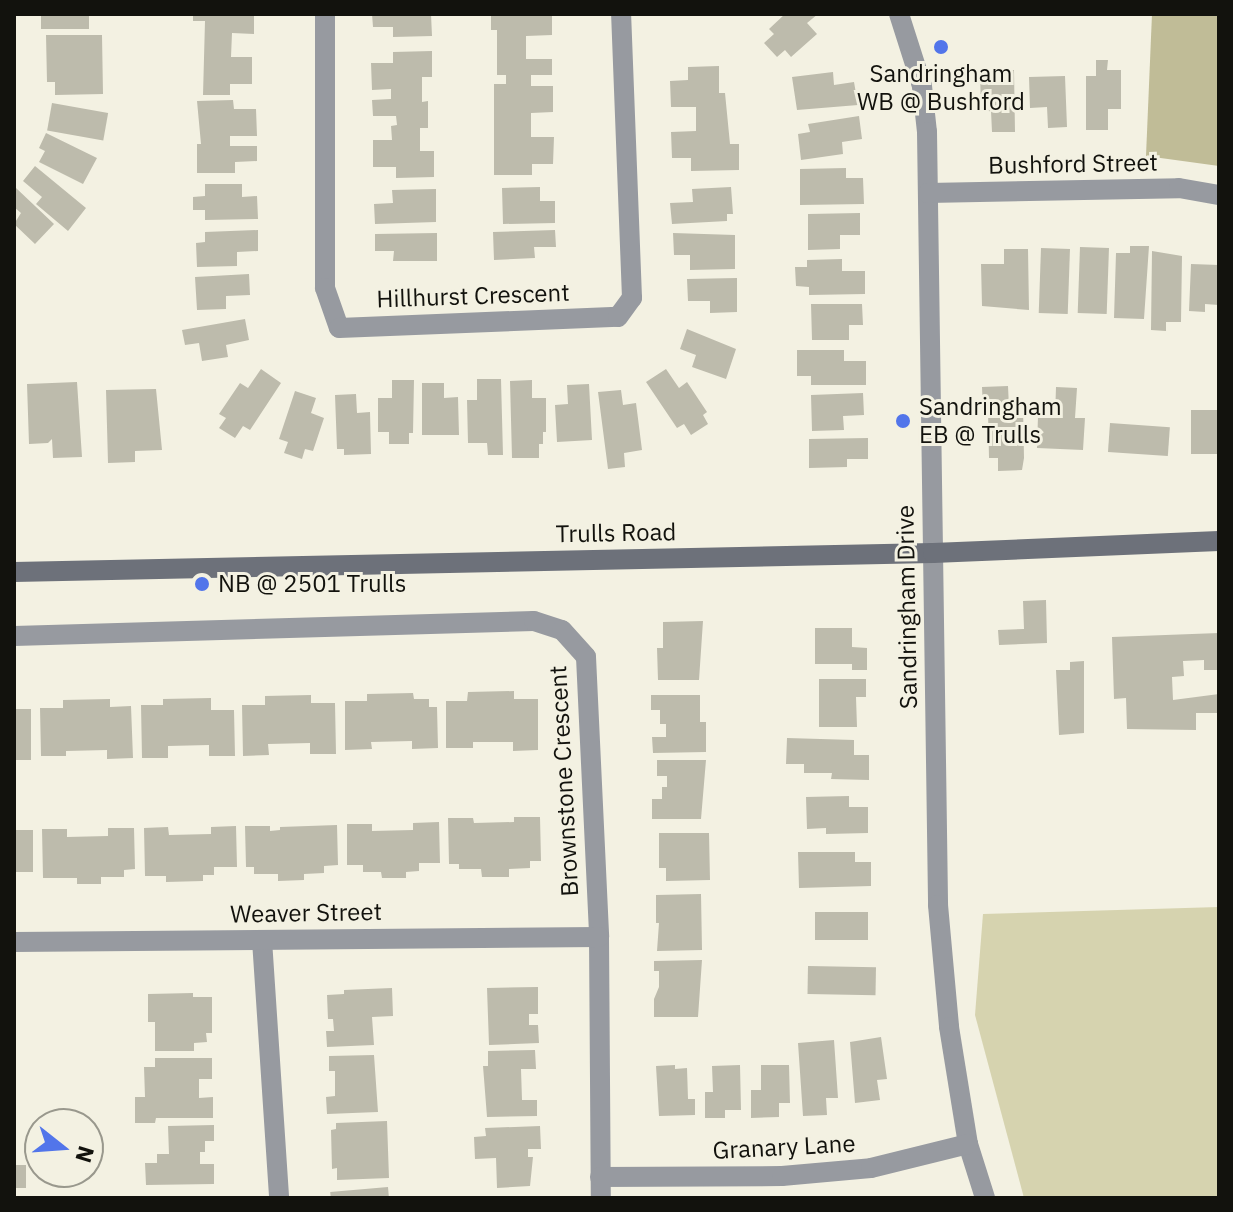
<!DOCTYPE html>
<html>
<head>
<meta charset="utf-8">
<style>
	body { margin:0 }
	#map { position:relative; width:1233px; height:1212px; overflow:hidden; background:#f3f1e2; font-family:"IBM Plex Sans",sans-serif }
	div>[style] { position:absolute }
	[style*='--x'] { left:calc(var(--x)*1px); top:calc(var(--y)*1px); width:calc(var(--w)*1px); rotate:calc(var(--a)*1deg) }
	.green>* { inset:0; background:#d6d3af }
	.forest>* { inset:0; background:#c0bc97 }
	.building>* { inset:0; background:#bdbbac; transform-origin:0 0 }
	.street>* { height:20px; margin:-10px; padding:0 10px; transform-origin:10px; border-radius:10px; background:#979aa0 }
	.secondary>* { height:20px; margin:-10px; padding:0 10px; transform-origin:10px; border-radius:10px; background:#6d717a }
	.dots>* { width:22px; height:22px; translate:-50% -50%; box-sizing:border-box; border:4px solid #f3f1e2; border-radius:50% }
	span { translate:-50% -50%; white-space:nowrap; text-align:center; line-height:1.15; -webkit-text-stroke:6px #f3f1e2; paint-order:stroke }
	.poi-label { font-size:24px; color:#12120d }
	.left { translate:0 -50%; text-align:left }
	.street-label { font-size:24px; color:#12120d }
	.frame { position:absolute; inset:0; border:16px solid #12120d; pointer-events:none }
	.north { position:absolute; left:24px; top:1108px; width:80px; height:80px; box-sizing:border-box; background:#f3f1e2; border:2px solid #99988d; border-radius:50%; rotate:107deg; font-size:22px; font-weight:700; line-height:32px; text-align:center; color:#12120d }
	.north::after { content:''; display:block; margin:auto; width:28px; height:36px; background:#5275ea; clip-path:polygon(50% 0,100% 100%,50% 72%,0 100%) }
</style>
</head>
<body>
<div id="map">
	<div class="green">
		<div style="clip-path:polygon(1219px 907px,1219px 1198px,1024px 1198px,975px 1015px,983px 914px)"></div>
	</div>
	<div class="forest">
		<div style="clip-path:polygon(1152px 14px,1219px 14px,1219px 166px,1146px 156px)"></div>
	</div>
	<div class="building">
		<div style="left:41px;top:14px;width:48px;height:15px"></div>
		<div style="clip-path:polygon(193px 14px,254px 14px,254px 34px,232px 33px,231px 57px,252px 57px,252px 84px,230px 84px,230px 95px,203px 95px,205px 21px,193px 21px)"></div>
		<div style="clip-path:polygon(372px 14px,431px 14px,432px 36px,393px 37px,393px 27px,373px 27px)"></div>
		<div style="clip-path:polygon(491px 14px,552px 14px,552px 35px,526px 36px,526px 59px,552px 59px,552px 75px,531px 75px,531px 86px,553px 86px,553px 112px,531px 113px,531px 137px,554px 137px,553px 164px,532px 164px,532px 175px,494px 175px,494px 84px,506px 84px,506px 75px,497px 75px,497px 30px,491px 30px)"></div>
		<div style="clip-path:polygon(785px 14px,818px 14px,807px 23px,817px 34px,791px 57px,785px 50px,777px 57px,764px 43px,774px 34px,769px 29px)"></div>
		<div style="clip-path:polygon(46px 35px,102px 35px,103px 94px,55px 95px,55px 82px,47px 82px)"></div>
		<div style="clip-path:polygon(432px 51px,432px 77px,422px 77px,422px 102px,428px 101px,428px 128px,420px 128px,420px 151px,434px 151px,434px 177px,396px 178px,396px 167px,373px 167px,373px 140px,392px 140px,391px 126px,397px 125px,396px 116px,373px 116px,372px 100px,391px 99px,391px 89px,372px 90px,371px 63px,393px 63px,393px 52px)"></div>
		<div style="clip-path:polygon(1096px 60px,1108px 60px,1107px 70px,1121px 70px,1121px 109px,1108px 109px,1108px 130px,1086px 130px,1086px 76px,1096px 76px)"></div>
		<div style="clip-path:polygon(719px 66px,719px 93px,725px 93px,730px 144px,739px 144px,739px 170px,691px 171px,691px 158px,672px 158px,671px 132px,696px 131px,696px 107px,671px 107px,670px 81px,688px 80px,688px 67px)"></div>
		<div style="clip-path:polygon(1014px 70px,1015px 132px,992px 132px,991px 111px,981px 112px,980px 71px)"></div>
		<div style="clip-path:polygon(833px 72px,834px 85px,854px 82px,858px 105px,797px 110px,792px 77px)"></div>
		<div style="clip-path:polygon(1065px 76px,1067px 127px,1048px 128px,1047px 107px,1030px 108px,1029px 77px)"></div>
		<div style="clip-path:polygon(233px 100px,234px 109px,256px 109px,257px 136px,230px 136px,230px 146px,257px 146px,257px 161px,235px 162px,235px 173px,197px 173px,197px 144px,201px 144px,197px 101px)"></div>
		<div style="left:52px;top:103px;width:57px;height:28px;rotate:10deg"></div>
		<div style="clip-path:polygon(859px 116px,862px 139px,842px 142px,843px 154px,801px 160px,798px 134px,810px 132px,808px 124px)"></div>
		<div style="clip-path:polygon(46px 133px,97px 158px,83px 184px,39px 162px,45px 151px,39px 148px)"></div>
		<div style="clip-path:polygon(35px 166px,86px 208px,68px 231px,36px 204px,42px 197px,23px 181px)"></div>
		<div style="clip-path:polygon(846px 168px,846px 178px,863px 178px,864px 204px,800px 205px,800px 169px)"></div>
		<div style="clip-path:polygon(205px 184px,242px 184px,242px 197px,257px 196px,258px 219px,205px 220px,205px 210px,193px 210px,193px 197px,205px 196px)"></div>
		<div style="clip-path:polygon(540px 187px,540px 201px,555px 201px,555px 223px,503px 224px,502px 188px)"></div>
		<div style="clip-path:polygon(731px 187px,733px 214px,727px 214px,727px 221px,672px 224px,670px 203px,693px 202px,692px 189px)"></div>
		<div style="clip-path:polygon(16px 188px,54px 224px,35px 244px,14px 224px,21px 213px,14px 207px)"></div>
		<div style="clip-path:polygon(436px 189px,436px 222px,375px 224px,374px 204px,393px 203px,392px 190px)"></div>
		<div style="clip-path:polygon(860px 213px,860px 235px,840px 235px,840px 249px,808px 250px,808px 214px)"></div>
		<div style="clip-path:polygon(258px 230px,258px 251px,237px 252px,237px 266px,197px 267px,196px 243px,205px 242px,205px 232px)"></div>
		<div style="clip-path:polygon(555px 230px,556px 247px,534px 247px,535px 258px,494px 260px,493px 232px)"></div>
		<div style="clip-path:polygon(437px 233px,437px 261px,393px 261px,394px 251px,375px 251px,375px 234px)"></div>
		<div style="clip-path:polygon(673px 233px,735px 235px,735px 269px,690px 270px,690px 255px,674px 255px)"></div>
		<div style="clip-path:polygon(1130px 246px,1149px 246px,1144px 319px,1114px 318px,1116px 253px,1130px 253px)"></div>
		<div style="left:1080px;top:247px;width:29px;height:66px;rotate:2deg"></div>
		<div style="left:1041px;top:248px;width:29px;height:65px;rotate:2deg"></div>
		<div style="clip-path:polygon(1004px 249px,1028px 249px,1029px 310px,982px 306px,981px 264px,1004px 264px)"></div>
		<div style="clip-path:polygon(1152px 251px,1182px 256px,1181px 322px,1166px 322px,1166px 331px,1151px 330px)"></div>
		<div style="clip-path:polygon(842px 259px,842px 271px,865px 271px,865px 294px,809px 295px,809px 287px,796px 286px,795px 267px,807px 267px,807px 260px)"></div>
		<div style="clip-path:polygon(1191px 264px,1219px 265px,1219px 305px,1205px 304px,1205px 312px,1189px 311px)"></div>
		<div style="clip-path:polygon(249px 274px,250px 295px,226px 296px,226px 309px,197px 310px,195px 277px)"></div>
		<div style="clip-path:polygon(737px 278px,737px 312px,710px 313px,710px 301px,688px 301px,687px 279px)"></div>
		<div style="clip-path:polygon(811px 304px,862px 304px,863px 325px,849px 325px,849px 340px,812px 340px)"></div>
		<div style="clip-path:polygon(245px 319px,249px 340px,226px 345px,228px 357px,202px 361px,199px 343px,185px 345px,182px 330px)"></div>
		<div style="clip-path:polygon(687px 329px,736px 349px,726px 379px,692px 367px,696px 355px,680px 349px)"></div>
		<div style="clip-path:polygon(797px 350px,844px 350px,844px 361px,866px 361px,866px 385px,811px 385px,811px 376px,797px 376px)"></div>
		<div style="clip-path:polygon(261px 369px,281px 383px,250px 430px,243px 426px,235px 438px,219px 428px,226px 418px,219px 414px,240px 383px,248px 388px)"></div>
		<div style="clip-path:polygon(666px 369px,679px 388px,687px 382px,707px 412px,703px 415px,708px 424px,691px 435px,684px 424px,677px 428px,646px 382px)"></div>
		<div style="clip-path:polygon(477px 379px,501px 379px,503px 455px,488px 455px,487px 443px,468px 443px,467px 400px,477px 400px)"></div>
		<div style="clip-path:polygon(392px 380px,414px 380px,413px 433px,409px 433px,409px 444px,389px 444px,389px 432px,378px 432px,378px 398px,392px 398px)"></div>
		<div style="clip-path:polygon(532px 380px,532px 398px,546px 398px,546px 432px,543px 432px,543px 444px,539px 444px,539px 458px,512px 458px,510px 381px)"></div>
		<div style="clip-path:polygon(77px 382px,82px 457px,53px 458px,52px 439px,48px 443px,29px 444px,27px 384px)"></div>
		<div style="clip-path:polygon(422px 383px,444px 383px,444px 398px,458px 397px,459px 435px,422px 435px)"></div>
		<div style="clip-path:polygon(589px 384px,592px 440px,557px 442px,555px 405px,568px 404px,567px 385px)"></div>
		<div style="clip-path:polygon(1008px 386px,1009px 407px,1023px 406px,1024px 458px,1022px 470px,998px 471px,998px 458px,989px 458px,988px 410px,983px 410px,982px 387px)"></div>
		<div style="clip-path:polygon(1056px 387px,1077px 388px,1075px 418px,1085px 418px,1083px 450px,1037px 448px,1038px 416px,1055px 417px)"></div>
		<div style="clip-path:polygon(156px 389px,162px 450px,135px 451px,135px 462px,108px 463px,106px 390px)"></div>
		<div style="clip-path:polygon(621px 390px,623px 405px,636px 403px,642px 450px,624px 453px,625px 467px,608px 469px,598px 392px)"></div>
		<div style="clip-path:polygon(295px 391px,316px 398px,311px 413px,324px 418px,313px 451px,305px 449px,302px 459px,284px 453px,288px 442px,279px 439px)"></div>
		<div style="clip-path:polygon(863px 393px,864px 415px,843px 416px,844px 430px,812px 431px,811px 395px)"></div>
		<div style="clip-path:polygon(356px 394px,357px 413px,370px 412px,371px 454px,344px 455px,344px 449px,337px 449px,335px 395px)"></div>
		<div style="left:1191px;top:410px;width:28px;height:44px"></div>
		<div style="left:1110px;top:423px;width:60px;height:29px;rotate:4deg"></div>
		<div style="clip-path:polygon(868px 438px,868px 459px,847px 459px,847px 467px,809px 468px,809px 439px)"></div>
		<div style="clip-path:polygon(1046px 600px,1047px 643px,999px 645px,998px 630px,1024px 629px,1023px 601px)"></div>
		<div style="clip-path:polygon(703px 621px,699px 680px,658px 680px,657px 648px,663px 648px,663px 622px)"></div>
		<div style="clip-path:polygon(815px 628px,852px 628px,852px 647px,867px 648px,867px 670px,852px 670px,852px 664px,815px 664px)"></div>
		<div style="clip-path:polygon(1219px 633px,1219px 670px,1204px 670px,1204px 660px,1183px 661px,1184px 676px,1172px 677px,1173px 700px,1219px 694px,1219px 713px,1196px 713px,1196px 730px,1127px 729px,1126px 698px,1114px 699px,1112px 637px)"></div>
		<div style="clip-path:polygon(1084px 661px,1084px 733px,1059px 735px,1056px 670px,1070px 670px,1070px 662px)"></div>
		<div style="clip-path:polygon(819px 679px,866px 679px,866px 697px,856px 697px,857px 727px,819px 727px)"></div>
		<div style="clip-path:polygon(514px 691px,514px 699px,538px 699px,538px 750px,513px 751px,513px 742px,473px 742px,473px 748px,446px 748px,446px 701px,467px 701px,468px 692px)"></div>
		<div style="clip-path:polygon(413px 693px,414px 699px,429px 699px,429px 707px,437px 707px,438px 748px,412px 749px,412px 741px,371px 742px,372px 749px,345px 750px,345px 701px,367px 701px,367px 694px)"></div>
		<div style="clip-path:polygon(311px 695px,311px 703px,335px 703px,336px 754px,310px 754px,310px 743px,268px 744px,269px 755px,243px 756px,242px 705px,265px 705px,265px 696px)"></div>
		<div style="clip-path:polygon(651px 695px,700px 695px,700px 722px,706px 722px,706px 752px,653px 753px,652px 737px,666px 737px,666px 724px,660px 724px,660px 710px,651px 710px)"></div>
		<div style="clip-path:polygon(211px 698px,211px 710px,234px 710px,235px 756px,209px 756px,209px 745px,168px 746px,168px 758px,142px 758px,141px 705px,163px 705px,163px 699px)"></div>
		<div style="clip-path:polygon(110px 699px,110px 707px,131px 706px,133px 758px,107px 759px,107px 750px,66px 751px,66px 756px,41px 756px,40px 708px,63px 708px,63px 700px)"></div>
		<div style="left:14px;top:709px;width:17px;height:51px"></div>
		<div style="clip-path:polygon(787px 738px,854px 740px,854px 755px,869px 755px,869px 780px,831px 779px,832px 773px,804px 773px,804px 764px,786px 764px)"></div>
		<div style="clip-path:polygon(657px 760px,706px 760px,701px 819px,652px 819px,652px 799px,662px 799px,662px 787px,667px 787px,667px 776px,657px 776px)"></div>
		<div style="clip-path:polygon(849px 796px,849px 807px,868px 807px,868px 833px,826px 834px,826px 828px,807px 829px,806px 797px)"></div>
		<div style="clip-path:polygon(514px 817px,540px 817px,541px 861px,530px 861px,530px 868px,509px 869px,509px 877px,482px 877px,481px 869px,459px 869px,459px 864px,449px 864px,448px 818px,473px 818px,474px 823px,514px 822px)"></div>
		<div style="clip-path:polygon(439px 822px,440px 863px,419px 863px,419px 871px,406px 872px,406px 878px,382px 878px,381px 872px,363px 872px,363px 865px,347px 865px,347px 824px,372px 824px,372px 831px,413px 830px,413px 823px)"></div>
		<div style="clip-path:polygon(337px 825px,338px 865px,324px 866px,324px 873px,304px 874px,304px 880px,278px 881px,278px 874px,254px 874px,254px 867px,246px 867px,245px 826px,270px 826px,270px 831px,280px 830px,280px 827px)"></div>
		<div style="clip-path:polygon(236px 826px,237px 867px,214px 867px,214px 875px,203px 875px,203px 881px,166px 882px,166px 876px,145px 876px,144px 828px,168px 827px,169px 835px,211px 834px,211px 827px)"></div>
		<div style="clip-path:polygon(108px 828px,134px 828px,135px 869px,124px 870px,124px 877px,101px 877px,101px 884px,77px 884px,77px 878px,43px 878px,42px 829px,67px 829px,67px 837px,108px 836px)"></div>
		<div style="left:14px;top:830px;width:19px;height:42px"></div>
		<div style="clip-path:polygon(659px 833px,709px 833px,710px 880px,666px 881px,666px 868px,659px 868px)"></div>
		<div style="clip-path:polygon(798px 852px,855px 852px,855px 862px,871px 862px,871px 886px,799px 888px)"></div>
		<div style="clip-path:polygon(701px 894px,702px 950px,657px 951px,659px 923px,656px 923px,656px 895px)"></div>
		<div style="left:815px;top:912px;width:53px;height:28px"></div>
		<div style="clip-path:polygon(702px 960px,698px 1017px,654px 1017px,654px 999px,659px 987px,659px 971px,654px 971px,654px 961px)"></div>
		<div style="left:808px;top:966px;width:68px;height:28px;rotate:1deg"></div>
		<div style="clip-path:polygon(538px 987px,538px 1014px,529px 1014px,529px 1025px,538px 1025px,539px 1043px,489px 1045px,487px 988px)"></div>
		<div style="clip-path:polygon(392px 988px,393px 1016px,372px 1017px,374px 1045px,327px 1047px,326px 1031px,334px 1031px,333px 1019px,328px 1019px,327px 995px,344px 994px,344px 990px)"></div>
		<div style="clip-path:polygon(193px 993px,193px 997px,212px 997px,212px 1033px,206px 1033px,207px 1042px,194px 1043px,194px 1051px,155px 1051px,155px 1022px,148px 1022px,148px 994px)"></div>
		<div style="clip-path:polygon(881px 1037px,887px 1079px,877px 1080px,880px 1100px,855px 1103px,850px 1042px)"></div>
		<div style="clip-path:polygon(834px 1040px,838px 1098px,826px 1098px,827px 1115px,803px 1116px,798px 1043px)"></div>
		<div style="clip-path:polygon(535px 1050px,536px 1069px,521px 1069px,522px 1100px,537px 1100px,537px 1116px,487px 1117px,483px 1066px,488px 1066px,488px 1051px)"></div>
		<div style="clip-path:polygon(374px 1055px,378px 1112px,327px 1114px,326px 1097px,335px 1096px,335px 1071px,329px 1071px,329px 1056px)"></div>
		<div style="clip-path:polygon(155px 1058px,212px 1058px,212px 1079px,199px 1079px,199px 1098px,213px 1097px,213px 1118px,156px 1118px,155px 1123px,135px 1123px,135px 1097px,145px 1097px,144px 1067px,155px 1067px)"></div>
		<div style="clip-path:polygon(675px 1065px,675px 1069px,687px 1068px,688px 1099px,695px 1099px,695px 1115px,659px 1116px,656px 1066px)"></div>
		<div style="clip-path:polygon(740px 1065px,741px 1110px,725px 1110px,725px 1118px,705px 1118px,705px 1092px,713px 1092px,712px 1066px)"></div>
		<div style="clip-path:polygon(761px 1065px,789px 1065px,790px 1103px,779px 1103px,779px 1117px,751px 1118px,751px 1090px,761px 1090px)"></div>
		<div style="clip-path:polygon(387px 1121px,389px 1178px,337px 1180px,337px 1168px,332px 1169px,331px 1130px,336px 1129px,336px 1123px)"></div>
		<div style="clip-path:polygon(214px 1125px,214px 1141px,205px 1141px,205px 1152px,200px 1152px,200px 1164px,214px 1164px,214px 1184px,146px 1185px,145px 1163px,157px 1163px,157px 1154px,169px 1154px,168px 1126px)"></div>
		<div style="clip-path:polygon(540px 1126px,541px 1149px,528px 1149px,528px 1157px,533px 1157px,530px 1186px,497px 1188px,496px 1158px,475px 1159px,474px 1137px,486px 1136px,485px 1128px)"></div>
		<div style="left:14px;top:1165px;width:12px;height:23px"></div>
		<div style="left:388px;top:1187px;width:11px;height:58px;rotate:85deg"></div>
	</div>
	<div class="street">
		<div style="--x:325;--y:14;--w:274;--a:90"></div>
		<div style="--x:325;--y:288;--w:42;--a:70.7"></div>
		<div style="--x:339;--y:328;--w:279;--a:-2.3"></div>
		<div style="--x:618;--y:317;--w:24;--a:-54"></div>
		<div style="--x:632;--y:298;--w:284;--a:-92.2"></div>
		<div style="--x:899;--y:14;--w:76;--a:72.3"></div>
		<div style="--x:922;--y:86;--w:46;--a:83.8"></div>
		<div style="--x:927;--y:132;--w:773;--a:89.18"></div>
		<div style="--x:938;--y:905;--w:122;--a:84.8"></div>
		<div style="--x:949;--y:1027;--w:119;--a:80.8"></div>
		<div style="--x:968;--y:1144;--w:57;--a:72.5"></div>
		<div style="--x:928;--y:193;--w:251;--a:-1.1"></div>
		<div style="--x:1179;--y:188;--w:41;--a:9.9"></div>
		<div style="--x:14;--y:636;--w:520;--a:-1.65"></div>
		<div style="--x:534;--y:621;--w:29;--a:18"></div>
		<div style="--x:562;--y:630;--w:36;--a:48"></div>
		<div style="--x:586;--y:657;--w:280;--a:87.3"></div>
		<div style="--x:599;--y:937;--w:261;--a:89.6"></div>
		<div style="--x:262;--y:940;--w:259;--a:86.2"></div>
		<div style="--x:14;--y:942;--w:585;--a:-0.49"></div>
		<div style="--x:600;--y:1177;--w:182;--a:-0.3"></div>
		<div style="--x:782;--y:1176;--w:89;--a:-5.1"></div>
		<div style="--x:871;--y:1168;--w:100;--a:-13.9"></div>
	</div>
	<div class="secondary">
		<div style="--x:14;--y:572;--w:919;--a:-1.18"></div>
		<div style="--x:933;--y:553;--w:286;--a:-2.4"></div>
	</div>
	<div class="dots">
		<div style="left:941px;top:47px;background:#5275ea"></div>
		<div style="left:903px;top:421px;background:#5275ea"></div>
		<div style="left:202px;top:584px;background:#5275ea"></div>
	</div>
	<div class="poi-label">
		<span style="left:941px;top:88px">Sandringham<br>WB @ Bushford</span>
		<span class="left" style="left:919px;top:421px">Sandringham<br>EB @ Trulls</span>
		<span class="left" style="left:218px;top:584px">NB @ 2501 Trulls</span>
	</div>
	<div class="street-label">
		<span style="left:1073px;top:164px;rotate:-1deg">Bushford Street</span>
		<span style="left:473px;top:296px;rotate:-2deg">Hillhurst Crescent</span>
		<span style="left:616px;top:533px;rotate:-1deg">Trulls Road</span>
		<span style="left:907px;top:607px;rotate:-91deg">Sandringham Drive</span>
		<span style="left:564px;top:781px;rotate:-93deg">Brownstone Crescent</span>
		<span style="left:306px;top:913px;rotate:-1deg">Weaver Street</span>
		<span style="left:784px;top:1147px;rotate:-3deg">Granary Lane</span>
	</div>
	<div class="frame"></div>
	<div class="north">N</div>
</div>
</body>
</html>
